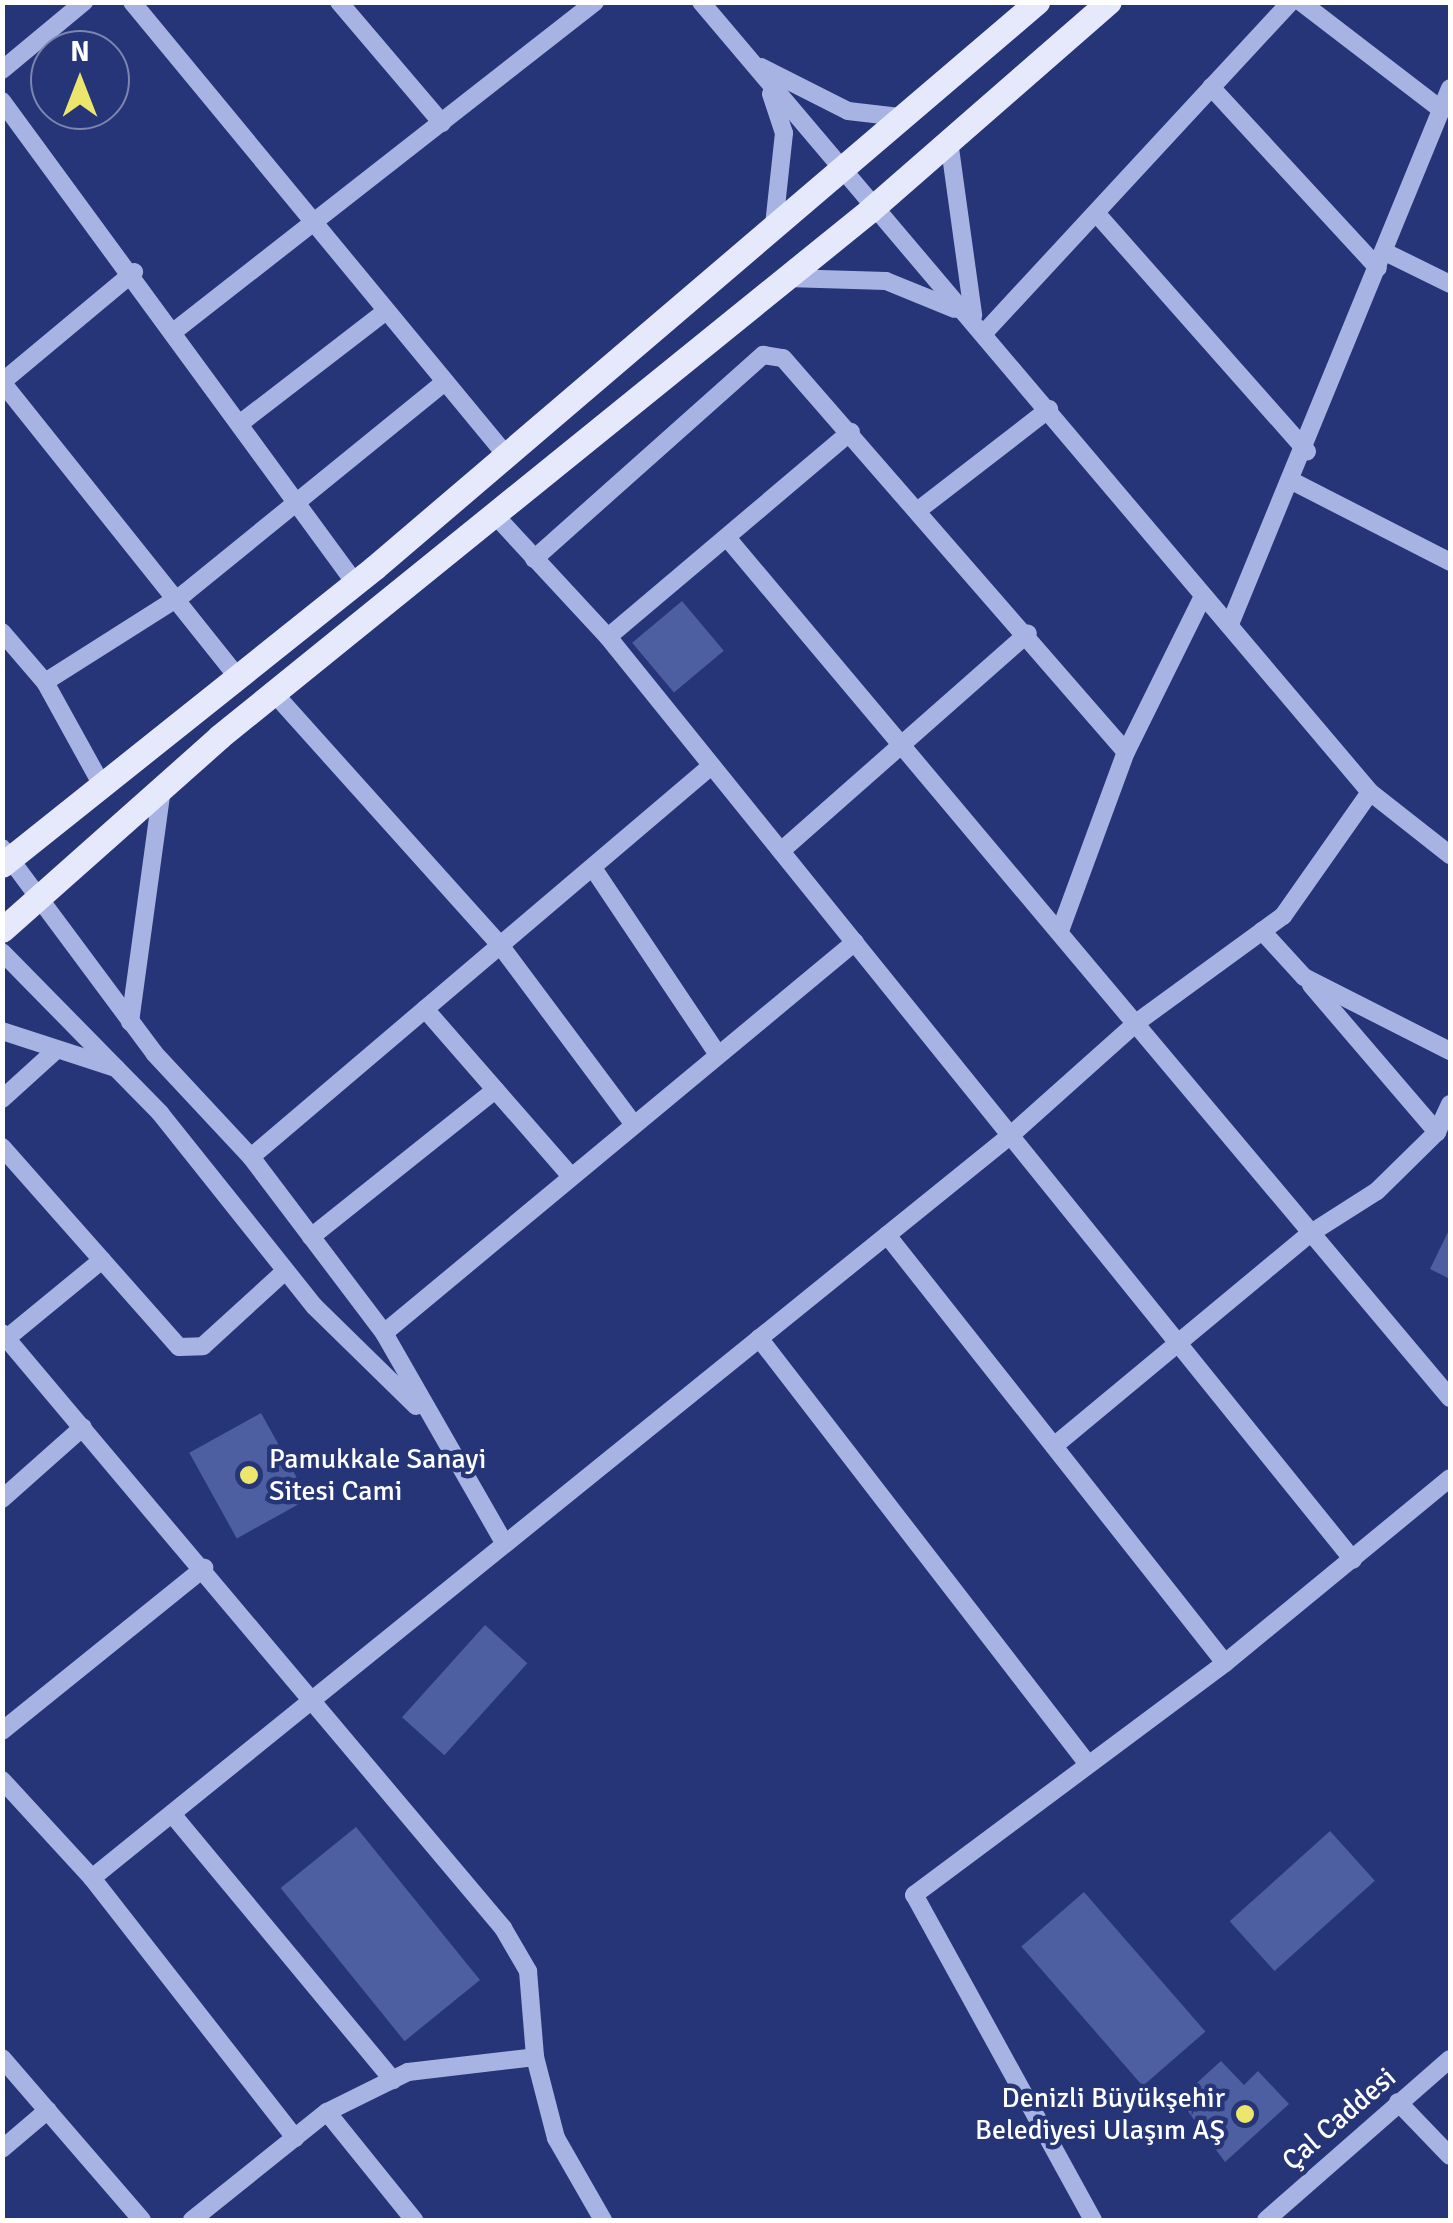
<!DOCTYPE html>
<html>
<head>
<meta charset="utf-8">
<style>
	body { margin:0 }
	#map { position:relative; width:1453px; height:2223px; overflow:hidden; background:#253578; font-family:Signika,sans-serif }
	div>[style] { position:absolute }
	[style*='--x'] { left:calc(var(--x)*1px); top:calc(var(--y)*1px); width:calc(var(--w)*1px); rotate:calc(var(--a)*1deg) }
	.building>* { inset:0; background:#4d5fa1; transform-origin:0 0 }
	.minor>* { height:18px; margin:-9px; padding:0 9px; transform-origin:9px; border-radius:9px; background:#a7b4e3 }
	.major>* { height:25px; margin:-12.5px; padding:0 12.5px; transform-origin:12.5px; border-radius:12.5px; background:#e6e9fc }
	.dots>* { width:28px; height:28px; translate:-50% -50%; box-sizing:border-box; border:5px solid #253578; border-radius:50% }
	span { translate:-50% -50%; white-space:nowrap; text-align:center; line-height:1.15; -webkit-text-stroke:9px #253578; paint-order:stroke }
	.poi-label { font-size:28px; color:#fff }
	.left { translate:0 -50%; text-align:left }
	.right { translate:-100% -50%; text-align:right }
	.street-label { font-size:28px; color:#fff }
	.frame { position:absolute; inset:0; border:5px solid #fff; pointer-events:none }
	.north { position:absolute; left:30px; top:30px; width:100px; height:100px; box-sizing:border-box; background:#253578; border:2px solid #7c86ae; border-radius:50%; rotate:0deg; font-size:28px; font-weight:700; line-height:40px; text-align:center; color:#fff }
	.north::after { content:''; display:block; margin:auto; width:35px; height:45px; background:#ece66c; clip-path:polygon(50% 0,100% 100%,50% 72%,0 100%) }
</style>
</head>
<body>
<div id="map">
	<div class="building">
		<div style="left:682px;top:601px;width:65px;height:65px;rotate:50deg"></div>
		<div style="clip-path:polygon(1450px 1228px,1450px 1279px,1430px 1269px)"></div>
		<div style="left:261px;top:1413px;width:98px;height:82px;rotate:61deg"></div>
		<div style="left:485px;top:1625px;width:57px;height:124px;rotate:42deg"></div>
		<div style="left:356px;top:1827px;width:197px;height:97px;rotate:51deg"></div>
		<div style="left:1330px;top:1831px;width:67px;height:135px;rotate:48deg"></div>
		<div style="left:1084px;top:1892px;width:185px;height:83px;rotate:49deg"></div>
		<div style="clip-path:polygon(1221px 2061px,1244px 2085px,1258px 2071px,1289px 2104px,1225px 2162px,1179px 2099px)"></div>
	</div>
	<div class="minor">
		<div style="--x:132;--y:2;--w:587;--a:50.46"></div>
		<div style="--x:339;--y:2;--w:159;--a:49.6"></div>
		<div style="--x:701;--y:2;--w:1035;--a:49.74"></div>
		<div style="--x:1370;--y:792;--w:102;--a:38.2"></div>
		<div style="--x:1301;--y:2;--w:178;--a:37.5"></div>
		<div style="--x:761;--y:67;--w:97;--a:26.8"></div>
		<div style="--x:848;--y:111;--w:52;--a:6.6"></div>
		<div style="--x:2;--y:70;--w:107;--a:-39.7"></div>
		<div style="--x:1211;--y:87;--w:246;--a:47.3"></div>
		<div style="--x:771;--y:94;--w:41;--a:71.6"></div>
		<div style="--x:784;--y:133;--w:93;--a:96.2"></div>
		<div style="--x:2;--y:101;--w:597;--a:53.78"></div>
		<div style="--x:949;--y:141;--w:176;--a:82.1"></div>
		<div style="--x:1097;--y:214;--w:317;--a:48.5"></div>
		<div style="--x:1385;--y:252;--w:72;--a:26.2"></div>
		<div style="--x:787;--y:278;--w:99;--a:1.7"></div>
		<div style="--x:886;--y:281;--w:74;--a:22.1"></div>
		<div style="--x:177;--y:329;--w:531;--a:-38.04"></div>
		<div style="--x:985;--y:332;--w:450;--a:-47.2"></div>
		<div style="--x:2;--y:382;--w:379;--a:51.4"></div>
		<div style="--x:2;--y:382;--w:172;--a:-39.8"></div>
		<div style="--x:242;--y:422;--w:182;--a:-37.6"></div>
		<div style="--x:1292;--y:481;--w:178;--a:27.1"></div>
		<div style="--x:921;--y:508;--w:162;--a:-37.7"></div>
		<div style="--x:493;--y:513;--w:169;--a:47.2"></div>
		<div style="--x:608;--y:637;--w:1186;--a:51.09"></div>
		<div style="--x:729;--y:540;--w:1121;--a:49.96"></div>
		<div style="--x:534;--y:559;--w:307;--a:-41.7"></div>
		<div style="--x:763;--y:355;--w:20;--a:9"></div>
		<div style="--x:783;--y:358;--w:522;--a:48.96"></div>
		<div style="--x:1230;--y:624;--w:579;--a:-67.68"></div>
		<div style="--x:2;--y:632;--w:66;--a:49.3"></div>
		<div style="--x:45;--y:682;--w:122;--a:61.1"></div>
		<div style="--x:608;--y:637;--w:318;--a:-40.2"></div>
		<div style="--x:45;--y:682;--w:166;--a:-32.4"></div>
		<div style="--x:185;--y:593;--w:335;--a:-39.1"></div>
		<div style="--x:273;--y:692;--w:340;--a:48.1"></div>
		<div style="--x:500;--y:945;--w:221;--a:53.3"></div>
		<div style="--x:2;--y:848;--w:255;--a:53.4"></div>
		<div style="--x:154;--y:1053;--w:142;--a:47"></div>
		<div style="--x:251;--y:1157;--w:221;--a:52.9"></div>
		<div style="--x:384;--y:1333;--w:237;--a:60.2"></div>
		<div style="--x:781;--y:851;--w:329;--a:-41.4"></div>
		<div style="--x:593;--y:868;--w:223;--a:56.2"></div>
		<div style="--x:1060;--y:931;--w:191;--a:-69.8"></div>
		<div style="--x:1126;--y:752;--w:174;--a:-63.7"></div>
		<div style="--x:1262;--y:931;--w:62;--a:47.6"></div>
		<div style="--x:1304;--y:977;--w:164;--a:26.9"></div>
		<div style="--x:2;--y:952;--w:226;--a:45.5"></div>
		<div style="--x:160;--y:1113;--w:247;--a:51.4"></div>
		<div style="--x:314;--y:1306;--w:143;--a:44.4"></div>
		<div style="--x:1311;--y:985;--w:194;--a:49.4"></div>
		<div style="--x:425;--y:1009;--w:220;--a:48.9"></div>
		<div style="--x:130;--y:1022;--w:235;--a:-82.2"></div>
		<div style="--x:2;--y:1031;--w:120;--a:18"></div>
		<div style="--x:2;--y:1099;--w:73;--a:-42.2"></div>
		<div style="--x:2;--y:1147;--w:267;--a:48.5"></div>
		<div style="--x:179;--y:1347;--w:24;--a:-2"></div>
		<div style="--x:203;--y:1346;--w:111;--a:-42.4"></div>
		<div style="--x:251;--y:1157;--w:604;--a:-40.36"></div>
		<div style="--x:887;--y:1235;--w:545;--a:51.7"></div>
		<div style="--x:311;--y:1237;--w:236;--a:-38.6"></div>
		<div style="--x:2;--y:1333;--w:778;--a:49.9"></div>
		<div style="--x:503;--y:1928;--w:50;--a:59.8"></div>
		<div style="--x:528;--y:1971;--w:86;--a:85.3"></div>
		<div style="--x:535;--y:2057;--w:84;--a:75.5"></div>
		<div style="--x:556;--y:2138;--w:95;--a:60.2"></div>
		<div style="--x:384;--y:1333;--w:612;--a:-39.7"></div>
		<div style="--x:7;--y:1338;--w:123;--a:-39.4"></div>
		<div style="--x:759;--y:1338;--w:537;--a:52.34"></div>
		<div style="--x:1054;--y:1446;--w:334;--a:-39.7"></div>
		<div style="--x:1311;--y:1233;--w:78;--a:-32.5"></div>
		<div style="--x:1377;--y:1191;--w:84;--a:-44.5"></div>
		<div style="--x:1437;--y:1132;--w:31;--a:-65"></div>
		<div style="--x:2;--y:1499;--w:108;--a:-41.6"></div>
		<div style="--x:2;--y:1731;--w:260;--a:-38.9"></div>
		<div style="--x:2;--y:1780;--w:133;--a:47.4"></div>
		<div style="--x:92;--y:1878;--w:330;--a:52"></div>
		<div style="--x:172;--y:1814;--w:346;--a:50.3"></div>
		<div style="--x:92;--y:1878;--w:1183;--a:-38.96"></div>
		<div style="--x:1012;--y:1134;--w:166;--a:-41.8"></div>
		<div style="--x:1136;--y:1023;--w:182;--a:-36.1"></div>
		<div style="--x:1283;--y:916;--w:151;--a:-54.9"></div>
		<div style="--x:2;--y:2058;--w:214;--a:49.2"></div>
		<div style="--x:1398;--y:2102;--w:75;--a:46.1"></div>
		<div style="--x:327;--y:2112;--w:139;--a:51.1"></div>
		<div style="--x:2;--y:2149;--w:60;--a:-40.3"></div>
		<div style="--x:192;--y:2220;--w:173;--a:-38.7"></div>
		<div style="--x:327;--y:2112;--w:90;--a:-26.3"></div>
		<div style="--x:408;--y:2072;--w:128;--a:-6.7"></div>
		<div style="--x:1093;--y:2220;--w:371;--a:-118.8"></div>
		<div style="--x:914;--y:1895;--w:388;--a:-36.7"></div>
		<div style="--x:1225;--y:1663;--w:291;--a:-39.4"></div>
		<div style="--x:1266;--y:2220;--w:244;--a:-41.2"></div>
	</div>
	<div class="major">
		<div style="--x:2;--y:865;--w:476;--a:-38.6"></div>
		<div style="--x:374;--y:568;--w:872;--a:-40.49"></div>
		<div style="--x:2;--y:930;--w:290;--a:-41.6"></div>
		<div style="--x:219;--y:737;--w:836;--a:-38.98"></div>
		<div style="--x:869;--y:211;--w:318;--a:-41.1"></div>
	</div>
	<div class="dots">
		<div style="left:249px;top:1475px;background:#ece66c"></div>
		<div style="left:1245px;top:2114px;background:#ece66c"></div>
	</div>
	<div class="poi-label">
		<span class="left" style="left:269px;top:1475px">Pamukkale Sanayi<br>Sitesi Cami</span>
		<span class="right" style="left:1225px;top:2114px">Denizli Büyükşehir<br>Belediyesi Ulaşım AŞ</span>
	</div>
	<div class="street-label">
		<span style="left:1339px;top:2119px;rotate:-41deg">Çal Caddesi</span>
	</div>
	<div class="frame"></div>
	<div class="north">N</div>
</div>
</body>
</html>
